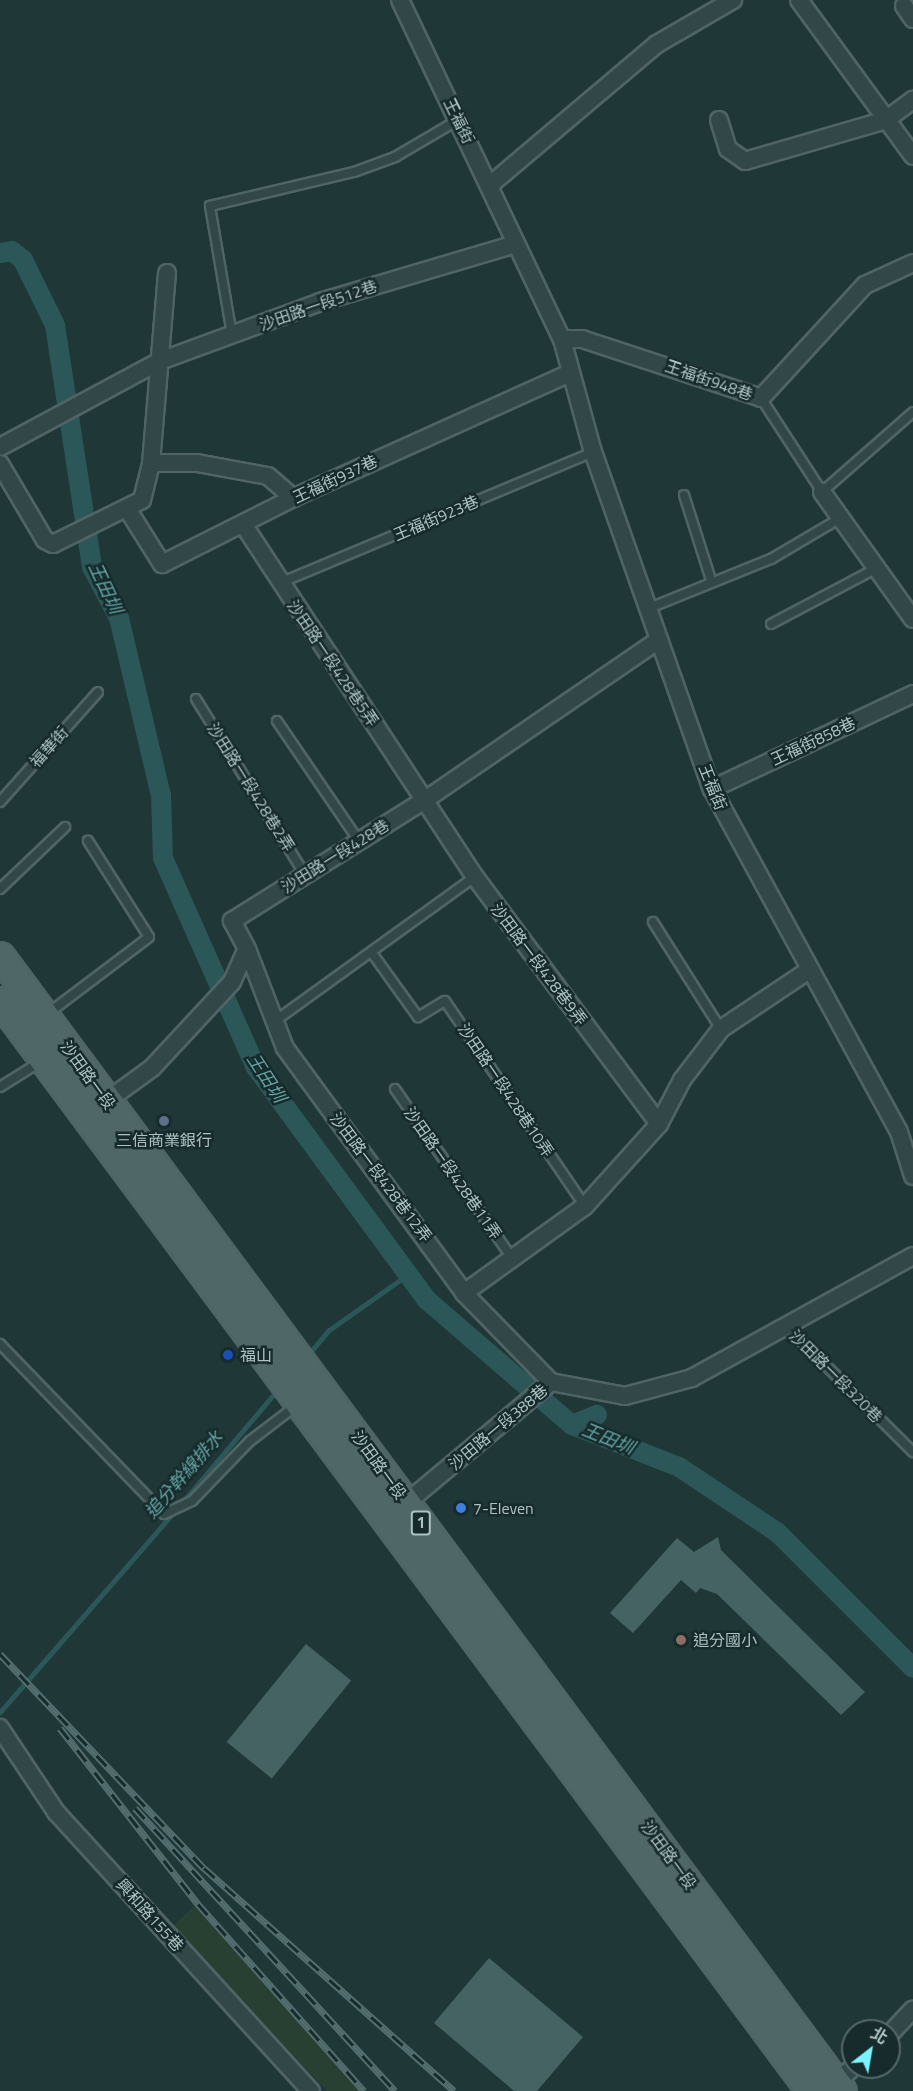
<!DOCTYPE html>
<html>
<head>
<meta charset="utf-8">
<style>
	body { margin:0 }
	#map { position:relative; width:913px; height:2091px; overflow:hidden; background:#1f3737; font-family:"Titillium Web","Noto Sans TC",sans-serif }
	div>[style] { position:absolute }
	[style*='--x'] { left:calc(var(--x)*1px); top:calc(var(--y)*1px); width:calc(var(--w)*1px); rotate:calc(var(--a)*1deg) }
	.green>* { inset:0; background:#284032 }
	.stream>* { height:5px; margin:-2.5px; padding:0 2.5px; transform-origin:2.5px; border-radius:2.5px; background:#2c5758 }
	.canal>* { height:20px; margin:-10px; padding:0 10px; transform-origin:10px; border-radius:10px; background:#2c5758 }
	.building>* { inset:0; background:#466363; transform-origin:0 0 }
	.roads { filter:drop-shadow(2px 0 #506466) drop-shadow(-2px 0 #506466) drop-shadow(0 2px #506466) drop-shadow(0 -2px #506466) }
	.lane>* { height:8px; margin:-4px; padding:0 4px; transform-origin:4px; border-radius:4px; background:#324748 }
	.street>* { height:16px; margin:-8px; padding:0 8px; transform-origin:8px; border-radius:8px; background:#324748 }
	.primary>* { height:27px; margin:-13.5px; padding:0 13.5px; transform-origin:13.5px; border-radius:13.5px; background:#506768 }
	.rail>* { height:7px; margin-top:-3.5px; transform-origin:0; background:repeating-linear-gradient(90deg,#182b2c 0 14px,#546e6f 0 28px); box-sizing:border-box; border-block:2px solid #546e6f }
	.dots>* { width:16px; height:16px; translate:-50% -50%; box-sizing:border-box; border:3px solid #182b2c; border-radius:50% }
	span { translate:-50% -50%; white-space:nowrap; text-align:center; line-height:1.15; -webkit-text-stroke:5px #182b2c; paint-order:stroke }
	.shield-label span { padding:2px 4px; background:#182b2c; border:2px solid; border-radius:4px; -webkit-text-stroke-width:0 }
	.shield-label { font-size:15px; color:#acc3c5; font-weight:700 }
	.street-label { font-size:16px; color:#acc3c5 }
	.poi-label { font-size:16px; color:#acc3c5 }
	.left { translate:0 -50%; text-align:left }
	.water-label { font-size:18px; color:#63a5a6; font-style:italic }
	.north { position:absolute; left:841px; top:2019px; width:60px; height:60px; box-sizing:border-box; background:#182b2c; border:2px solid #536869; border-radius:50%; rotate:31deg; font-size:16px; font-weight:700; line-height:24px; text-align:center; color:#acc3c5 }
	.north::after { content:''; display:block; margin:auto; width:21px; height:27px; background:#7af4fc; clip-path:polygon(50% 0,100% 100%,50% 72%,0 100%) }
</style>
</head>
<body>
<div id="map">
	<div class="green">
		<div style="clip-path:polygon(194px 1906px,360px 2091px,327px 2091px,172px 1927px)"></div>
	</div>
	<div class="stream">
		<div style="--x:307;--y:1356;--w:34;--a:-50"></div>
		<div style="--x:329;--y:1330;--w:95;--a:-35.2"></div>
		<div style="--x:180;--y:1505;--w:153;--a:-49.8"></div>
		<div style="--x:0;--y:1712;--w:265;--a:-49"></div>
	</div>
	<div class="canal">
		<div style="--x:0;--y:253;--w:12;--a:-9"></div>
		<div style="--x:12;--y:251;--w:14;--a:39"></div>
		<div style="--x:23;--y:260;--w:72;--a:63.8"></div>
		<div style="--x:55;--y:325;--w:245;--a:81.3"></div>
		<div style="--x:92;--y:567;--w:58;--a:62.1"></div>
		<div style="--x:119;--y:618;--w:182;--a:76.7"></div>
		<div style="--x:161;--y:795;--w:63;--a:88.2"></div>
		<div style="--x:163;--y:858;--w:227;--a:66.1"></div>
		<div style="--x:255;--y:1066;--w:290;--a:53.7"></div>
		<div style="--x:427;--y:1300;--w:191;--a:40.8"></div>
		<div style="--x:572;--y:1425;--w:115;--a:21.4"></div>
		<div style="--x:679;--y:1467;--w:118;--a:33.6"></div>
		<div style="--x:777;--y:1532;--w:192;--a:45"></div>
		<div style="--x:572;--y:1425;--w:27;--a:-22"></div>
	</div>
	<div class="building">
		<div style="clip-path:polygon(718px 1537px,721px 1550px,865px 1692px,841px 1715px,717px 1594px,700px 1588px,696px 1593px,681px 1580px,633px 1633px,610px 1613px,677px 1538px,694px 1552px)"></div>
		<div style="left:306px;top:1644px;width:58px;height:126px;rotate:39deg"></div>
		<div style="clip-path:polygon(489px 1958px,583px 2037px,537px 2091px,514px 2091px,434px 2023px)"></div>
	</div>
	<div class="roads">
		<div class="lane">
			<div style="--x:232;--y:335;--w:131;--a:-99.7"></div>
			<div style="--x:210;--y:206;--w:148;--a:-13.3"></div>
			<div style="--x:354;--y:172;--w:44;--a:-20.1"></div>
			<div style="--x:395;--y:157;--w:73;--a:-30.4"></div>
			<div style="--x:761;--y:398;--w:112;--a:57"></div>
			<div style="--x:822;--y:492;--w:121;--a:-41.3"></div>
			<div style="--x:684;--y:495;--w:89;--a:72.4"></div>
			<div style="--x:280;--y:583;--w:339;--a:-22.7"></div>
			<div style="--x:647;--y:609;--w:134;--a:-22"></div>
			<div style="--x:771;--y:559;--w:79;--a:-30.5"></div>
			<div style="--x:771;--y:624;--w:115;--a:-27.9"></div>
			<div style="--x:196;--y:699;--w:207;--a:58.2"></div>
			<div style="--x:277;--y:721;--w:145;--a:55.7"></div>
			<div style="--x:0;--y:802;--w:147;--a:-48.3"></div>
			<div style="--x:0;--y:889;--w:90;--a:-43.6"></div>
			<div style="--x:653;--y:922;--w:127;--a:57.6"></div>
			<div style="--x:372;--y:953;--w:79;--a:54.3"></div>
			<div style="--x:418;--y:1017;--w:31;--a:-31"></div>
			<div style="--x:445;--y:1001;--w:248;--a:55.7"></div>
			<div style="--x:46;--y:1015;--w:129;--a:-37.1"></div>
			<div style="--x:149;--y:937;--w:114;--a:-122.4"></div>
			<div style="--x:275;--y:1021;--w:246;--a:-35.8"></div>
			<div style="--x:0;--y:1087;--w:47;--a:-32"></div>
			<div style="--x:395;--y:1089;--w:206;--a:55.3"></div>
			<div style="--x:786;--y:1326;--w:179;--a:44.8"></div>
			<div style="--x:0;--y:1344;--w:236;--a:46"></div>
			<div style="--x:164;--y:1514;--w:31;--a:-25"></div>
			<div style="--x:192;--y:1501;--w:83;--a:-46"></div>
			<div style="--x:250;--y:1441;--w:59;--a:-37.5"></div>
		</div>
		<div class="street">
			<div style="--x:400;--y:0;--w:376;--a:64.5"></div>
			<div style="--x:562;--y:339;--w:117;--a:74.7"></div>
			<div style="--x:593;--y:452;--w:357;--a:70.6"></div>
			<div style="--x:712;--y:789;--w:391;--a:61.4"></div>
			<div style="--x:899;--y:1132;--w:46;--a:72.3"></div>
			<div style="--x:799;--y:0;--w:193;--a:53.8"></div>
			<div style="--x:904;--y:6;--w:16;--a:55"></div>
			<div style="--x:719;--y:120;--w:30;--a:73"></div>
			<div style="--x:728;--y:149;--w:21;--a:35"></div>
			<div style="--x:745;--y:161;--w:147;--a:-16.2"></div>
			<div style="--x:886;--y:120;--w:34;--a:-37"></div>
			<div style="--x:490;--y:185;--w:219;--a:-40.2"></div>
			<div style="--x:657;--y:44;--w:88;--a:-30.1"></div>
			<div style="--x:167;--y:273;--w:191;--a:94.8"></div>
			<div style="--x:151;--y:463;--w:46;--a:0"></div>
			<div style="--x:197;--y:463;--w:72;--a:10.4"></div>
			<div style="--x:268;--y:476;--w:33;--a:41"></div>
			<div style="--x:562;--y:339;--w:20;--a:0"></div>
			<div style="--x:582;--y:339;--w:188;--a:18.2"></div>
			<div style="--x:761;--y:398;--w:154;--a:-47.4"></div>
			<div style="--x:865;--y:285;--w:53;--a:-24.6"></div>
			<div style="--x:0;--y:447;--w:182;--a:-28.3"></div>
			<div style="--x:160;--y:361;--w:171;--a:-20.2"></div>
			<div style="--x:320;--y:302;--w:204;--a:-16.5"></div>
			<div style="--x:0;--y:464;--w:88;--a:59.4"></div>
			<div style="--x:45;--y:540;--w:9;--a:27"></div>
			<div style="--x:53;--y:544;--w:99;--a:-26.3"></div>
			<div style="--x:142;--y:500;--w:38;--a:-76"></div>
			<div style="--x:822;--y:492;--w:156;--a:54.4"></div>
			<div style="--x:128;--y:510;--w:64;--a:57.8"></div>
			<div style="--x:162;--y:564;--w:147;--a:-26.7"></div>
			<div style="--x:293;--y:498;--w:302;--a:-24.3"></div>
			<div style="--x:243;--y:524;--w:422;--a:56.7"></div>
			<div style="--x:475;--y:877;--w:308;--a:53.3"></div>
			<div style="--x:712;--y:789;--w:222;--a:-25.3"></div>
			<div style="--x:247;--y:949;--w:106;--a:69"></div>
			<div style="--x:285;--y:1048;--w:303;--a:53.8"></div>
			<div style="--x:464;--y:1293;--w:124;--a:45.7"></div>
			<div style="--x:101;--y:1105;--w:63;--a:-36"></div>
			<div style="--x:152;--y:1068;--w:117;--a:-47.1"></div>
			<div style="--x:232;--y:982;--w:36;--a:-66"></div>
			<div style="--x:247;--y:949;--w:32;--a:-118"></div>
			<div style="--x:232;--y:921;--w:228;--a:-32.1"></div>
			<div style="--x:425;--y:800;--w:283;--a:-34.4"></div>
			<div style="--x:464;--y:1293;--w:149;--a:-35.7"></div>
			<div style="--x:585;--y:1206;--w:110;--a:-47.9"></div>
			<div style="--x:659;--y:1124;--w:50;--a:-62.4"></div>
			<div style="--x:682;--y:1080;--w:64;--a:-52.6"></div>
			<div style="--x:721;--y:1029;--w:106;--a:-33.8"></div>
			<div style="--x:399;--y:1509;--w:198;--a:-39.9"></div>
			<div style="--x:551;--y:1382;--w:75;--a:10.7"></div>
			<div style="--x:625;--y:1396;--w:69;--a:-15"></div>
			<div style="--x:692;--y:1378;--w:252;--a:-28.9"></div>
			<div style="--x:0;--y:1728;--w:101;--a:56.3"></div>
			<div style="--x:56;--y:1812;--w:378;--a:47.6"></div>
			<div style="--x:889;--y:2035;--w:35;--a:-47"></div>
			<div style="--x:836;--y:2083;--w:23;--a:-43"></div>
		</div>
		<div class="primary">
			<div style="--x:0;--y:956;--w:1413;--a:53.43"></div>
			<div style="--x:0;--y:1001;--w:1359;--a:53.35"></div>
		</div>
	</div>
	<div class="rail">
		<div style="--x:0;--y:1654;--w:296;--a:46.4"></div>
		<div style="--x:204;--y:1868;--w:335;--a:41.7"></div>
		<div style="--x:60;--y:1728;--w:224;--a:51.9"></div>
		<div style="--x:198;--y:1904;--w:250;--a:48.4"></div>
		<div style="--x:135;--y:1808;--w:384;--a:47.4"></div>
	</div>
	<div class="dots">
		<div style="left:164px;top:1121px;background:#5c6f8a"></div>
		<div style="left:228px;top:1355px;background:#1a4fb4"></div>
		<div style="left:461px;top:1508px;background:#3f7fe0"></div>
		<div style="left:681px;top:1640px;background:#8d6e63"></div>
	</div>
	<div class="shield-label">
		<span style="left:421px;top:1523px">1</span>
	</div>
	<div class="street-label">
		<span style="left:459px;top:121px;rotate:64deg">王福街</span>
		<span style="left:318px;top:305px;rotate:-19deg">沙田路一段512巷</span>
		<span style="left:709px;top:380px;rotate:19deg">王福街948巷</span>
		<span style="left:335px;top:479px;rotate:-25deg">王福街937巷</span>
		<span style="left:436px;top:518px;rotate:-23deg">王福街923巷</span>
		<span style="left:333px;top:663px;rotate:56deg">沙田路一段428巷5弄</span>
		<span style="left:813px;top:741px;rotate:-25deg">王福街858巷</span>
		<span style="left:49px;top:747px;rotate:-48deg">福華街</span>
		<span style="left:251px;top:787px;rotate:58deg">沙田路一段428巷2弄</span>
		<span style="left:713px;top:787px;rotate:68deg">王福街</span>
		<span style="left:335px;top:856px;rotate:-32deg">沙田路一段428巷</span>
		<span style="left:539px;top:964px;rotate:53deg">沙田路一段428巷9弄</span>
		<span style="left:88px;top:1075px;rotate:54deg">沙田路一段</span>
		<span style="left:506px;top:1090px;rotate:56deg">沙田路一段428巷10弄</span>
		<span style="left:453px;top:1173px;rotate:55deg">沙田路一段428巷11弄</span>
		<span style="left:381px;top:1177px;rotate:53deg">沙田路一段428巷12弄</span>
		<span style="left:836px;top:1376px;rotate:45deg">沙田路一段320巷</span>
		<span style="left:498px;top:1427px;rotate:-40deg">沙田路一段388巷</span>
		<span style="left:379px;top:1465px;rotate:54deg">沙田路一段</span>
		<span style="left:669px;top:1855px;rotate:54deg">沙田路一段</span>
		<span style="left:150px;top:1915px;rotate:48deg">興和路155巷</span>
	</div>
	<div class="poi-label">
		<span style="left:164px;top:1140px">三信商業銀行</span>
		<span class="left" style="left:240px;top:1355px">福山</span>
		<span class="left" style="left:473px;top:1508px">7-Eleven</span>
		<span class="left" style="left:693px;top:1640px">追分國小</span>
	</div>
	<div class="water-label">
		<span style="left:105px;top:588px;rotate:65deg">王田圳</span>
		<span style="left:266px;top:1078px;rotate:57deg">王田圳</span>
		<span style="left:608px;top:1439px;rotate:22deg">王田圳</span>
		<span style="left:184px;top:1475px;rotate:-49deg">追分幹線排水</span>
	</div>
	<div class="north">北</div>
</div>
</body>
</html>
